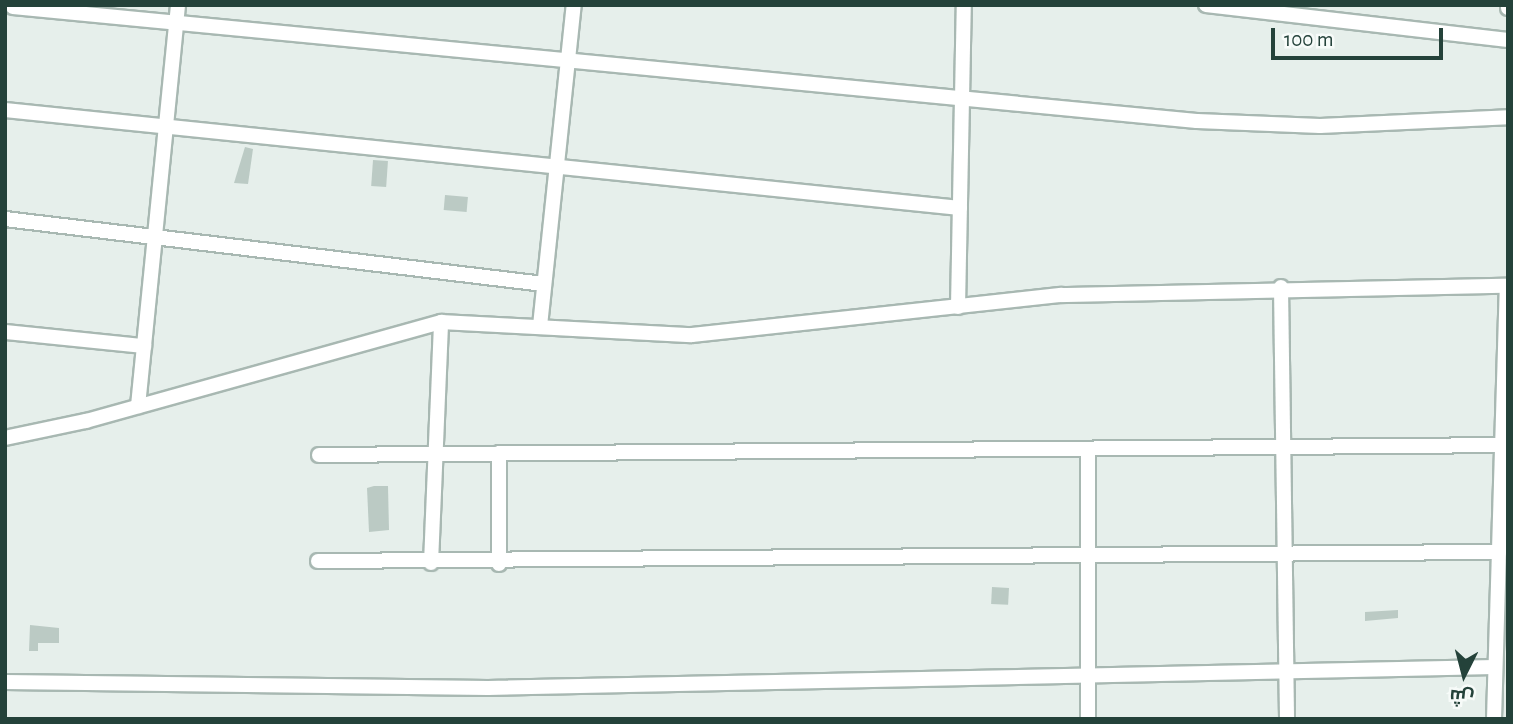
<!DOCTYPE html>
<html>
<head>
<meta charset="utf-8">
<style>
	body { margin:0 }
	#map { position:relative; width:1513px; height:724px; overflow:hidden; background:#e6efeb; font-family:"Alegreya Sans",Cairo,sans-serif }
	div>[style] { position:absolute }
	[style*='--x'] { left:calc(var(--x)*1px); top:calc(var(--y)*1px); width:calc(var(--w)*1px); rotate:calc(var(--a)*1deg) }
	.building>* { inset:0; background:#bbcac4; transform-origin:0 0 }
	.roads { filter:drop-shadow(2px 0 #a8b8b2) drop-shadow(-2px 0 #a8b8b2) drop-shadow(0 2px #a8b8b2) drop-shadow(0 -2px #a8b8b2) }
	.minor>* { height:14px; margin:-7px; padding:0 7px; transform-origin:7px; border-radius:7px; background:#fff }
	span { translate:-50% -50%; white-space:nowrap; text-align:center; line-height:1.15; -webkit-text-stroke:5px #f7fbf9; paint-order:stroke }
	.frame { position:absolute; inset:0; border:7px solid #24423a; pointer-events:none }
	.north { position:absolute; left:1429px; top:640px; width:70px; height:70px; -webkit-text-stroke:5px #f7fbf9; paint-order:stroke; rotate:186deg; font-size:19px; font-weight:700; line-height:28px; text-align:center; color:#24423a }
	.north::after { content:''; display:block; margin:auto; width:24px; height:32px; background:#24423a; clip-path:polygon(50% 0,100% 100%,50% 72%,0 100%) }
	.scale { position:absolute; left:1271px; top:28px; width:172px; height:32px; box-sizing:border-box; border:4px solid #24423a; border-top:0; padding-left:9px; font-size:21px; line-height:24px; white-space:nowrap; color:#24423a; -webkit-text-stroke:5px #f7fbf9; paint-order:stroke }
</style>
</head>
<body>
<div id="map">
	<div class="building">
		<div style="clip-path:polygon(245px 147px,253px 149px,248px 184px,234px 183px)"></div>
		<div style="left:373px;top:160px;width:15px;height:26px;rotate:4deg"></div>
		<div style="left:445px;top:195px;width:23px;height:15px;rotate:5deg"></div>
		<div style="clip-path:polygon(374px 486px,388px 486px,389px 530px,369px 532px,367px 488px)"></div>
		<div style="left:992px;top:587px;width:17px;height:17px;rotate:3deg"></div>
		<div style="clip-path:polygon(1398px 610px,1398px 618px,1365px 621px,1365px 612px)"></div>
		<div style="clip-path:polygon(30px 625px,59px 628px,59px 643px,38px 643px,38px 651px,29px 651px)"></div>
	</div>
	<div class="roads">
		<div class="minor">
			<div style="--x:1206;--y:5;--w:304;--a:6.6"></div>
			<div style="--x:1508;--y:5;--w:3;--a:90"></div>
			<div style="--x:13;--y:7;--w:1189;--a:5.5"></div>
			<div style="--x:1197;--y:121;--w:123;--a:2.3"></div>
			<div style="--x:1320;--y:126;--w:188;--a:-2.7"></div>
			<div style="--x:5;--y:110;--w:960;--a:5.86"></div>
			<div style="--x:5;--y:219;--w:543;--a:6.88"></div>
			<div style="--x:1281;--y:287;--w:432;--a:89.2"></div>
			<div style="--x:958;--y:307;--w:302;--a:-88.9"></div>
			<div style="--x:540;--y:326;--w:323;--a:-84"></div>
			<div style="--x:5;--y:332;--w:140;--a:5.8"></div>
			<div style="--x:138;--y:406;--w:403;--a:-84.3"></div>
			<div style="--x:5;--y:438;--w:83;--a:-11.9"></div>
			<div style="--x:86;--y:421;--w:369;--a:-15.6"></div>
			<div style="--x:441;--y:322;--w:251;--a:3"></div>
			<div style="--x:692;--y:335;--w:372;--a:-6.2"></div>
			<div style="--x:1062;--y:295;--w:446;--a:-1.2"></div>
			<div style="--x:1088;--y:452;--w:267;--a:90"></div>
			<div style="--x:499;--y:453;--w:111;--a:90"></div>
			<div style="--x:319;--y:455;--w:1183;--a:-0.48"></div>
			<div style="--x:318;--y:561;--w:1181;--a:-0.44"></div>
			<div style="--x:431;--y:563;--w:241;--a:-87.6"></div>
			<div style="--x:5;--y:682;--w:483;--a:0.7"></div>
			<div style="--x:488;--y:688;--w:1007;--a:-1.19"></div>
			<div style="--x:1494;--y:719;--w:433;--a:-88.3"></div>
		</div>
	</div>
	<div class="frame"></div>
	<div class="north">ش</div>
	<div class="scale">100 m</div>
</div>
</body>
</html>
